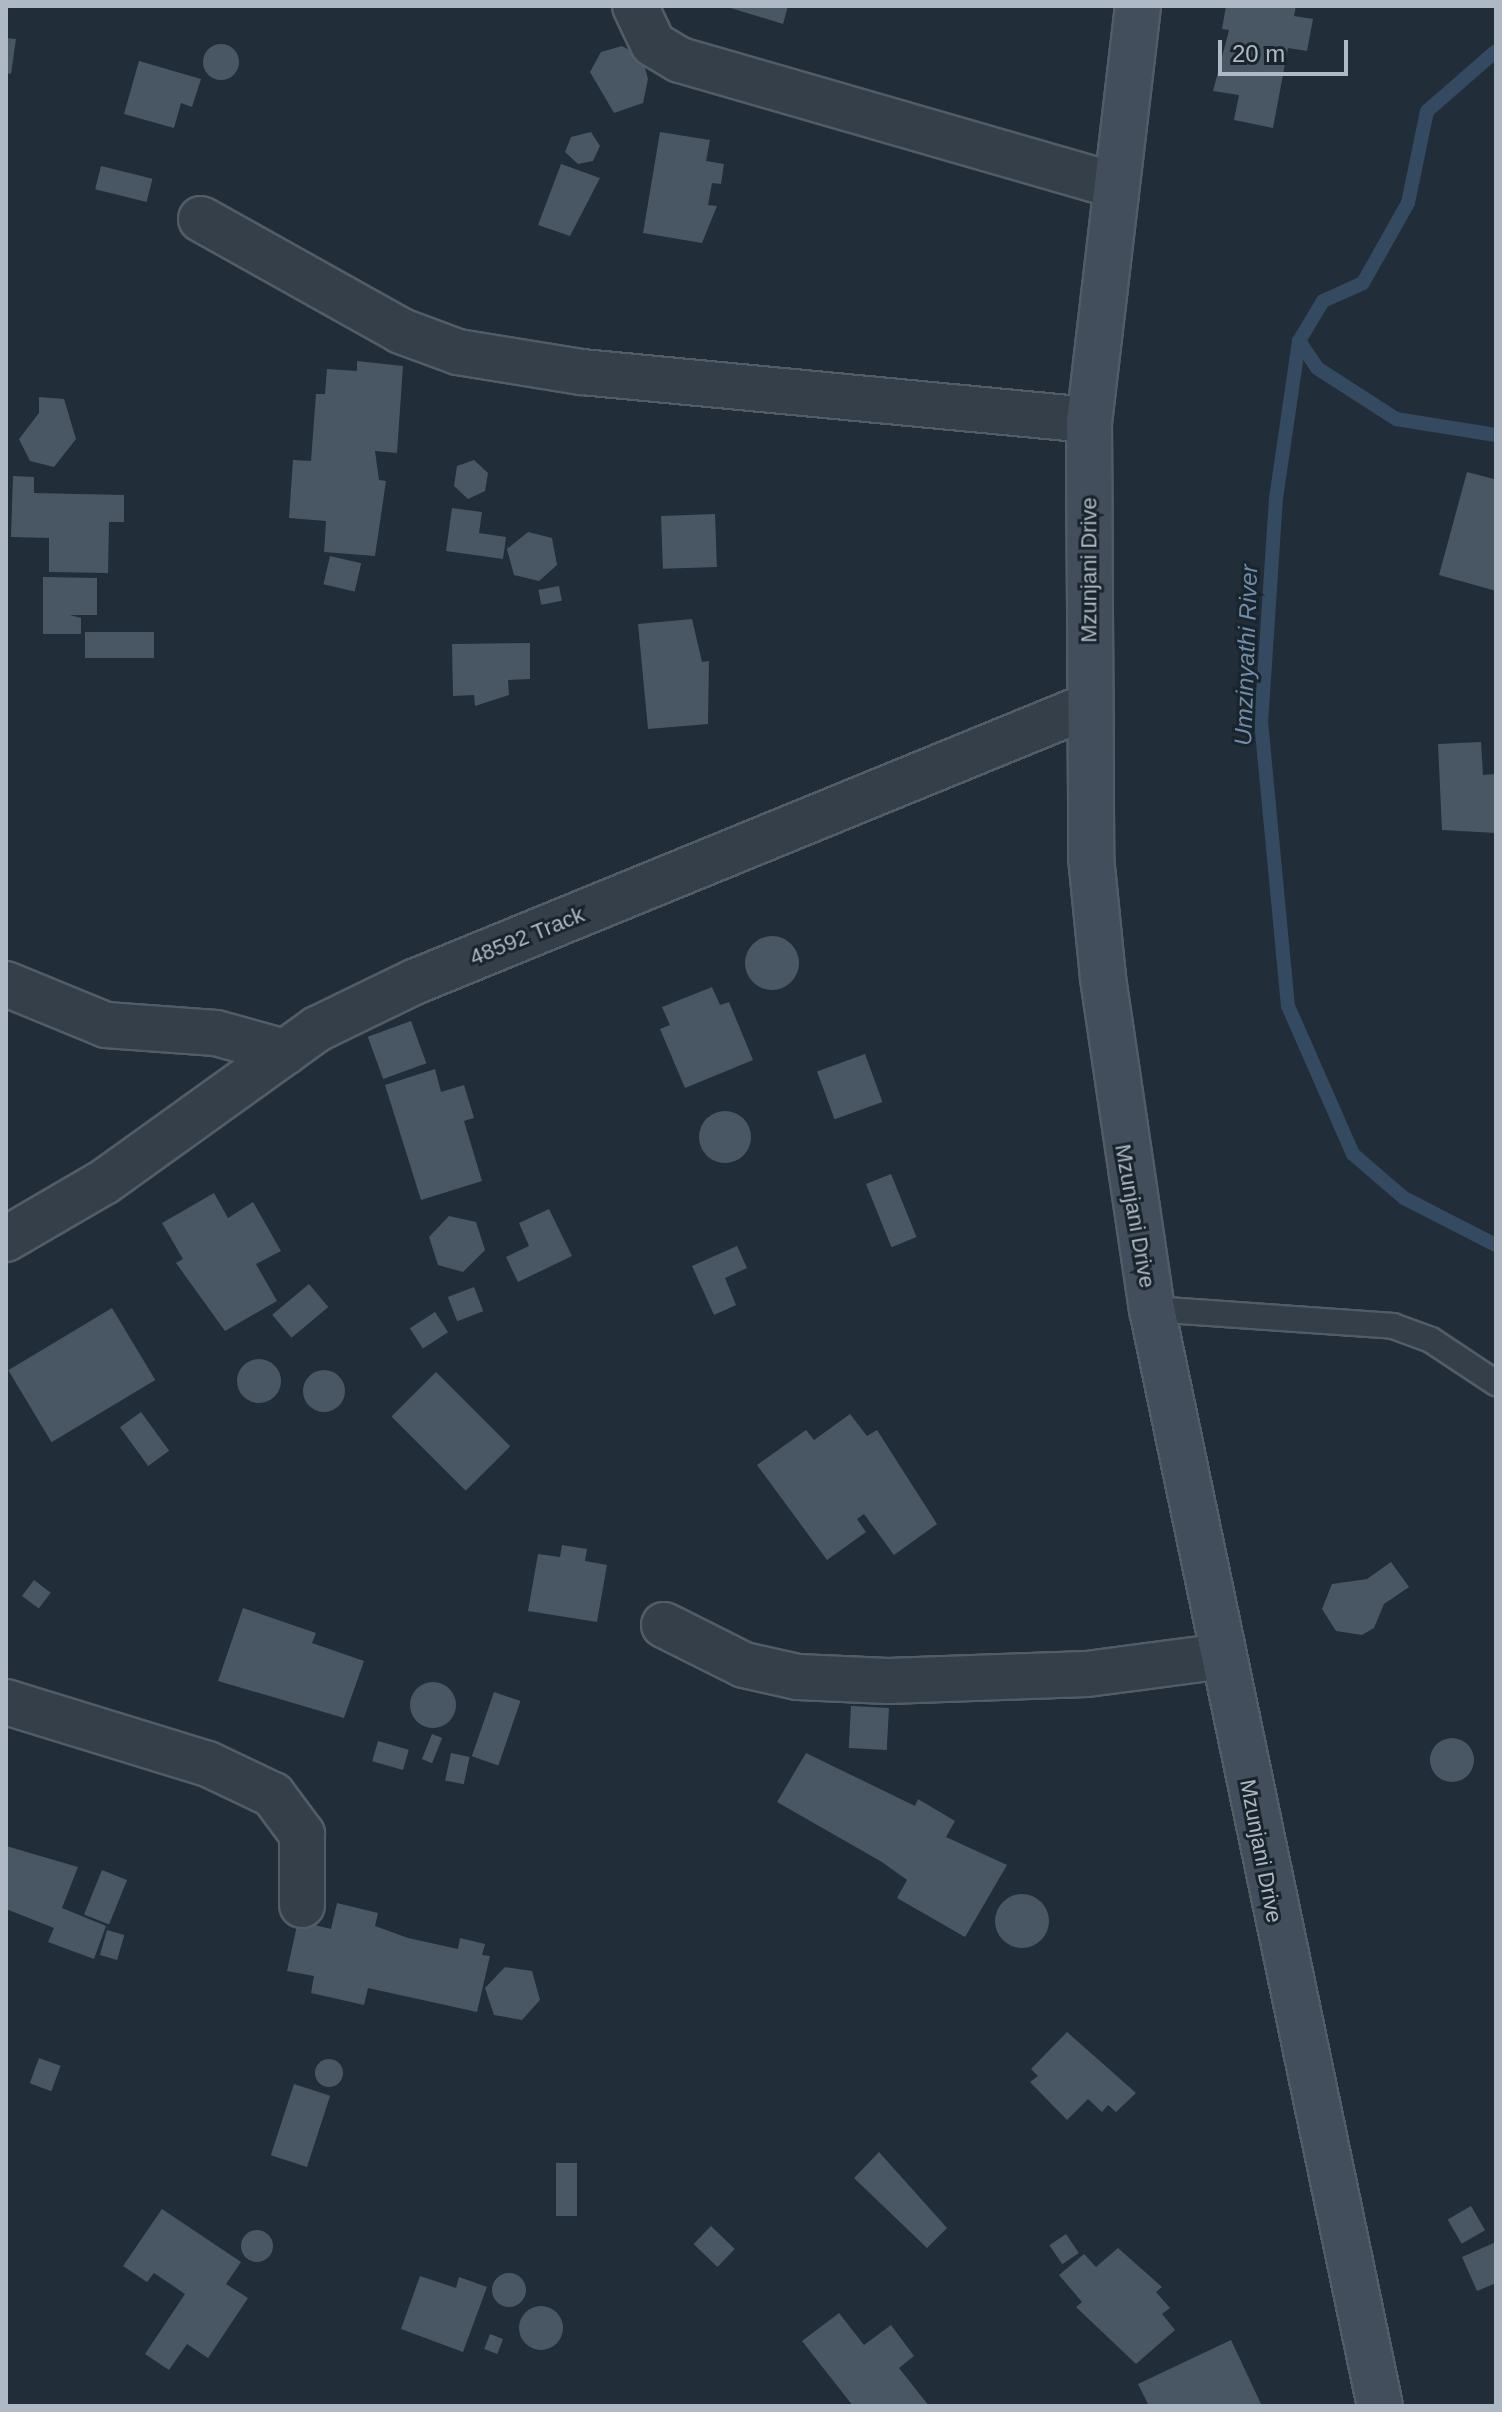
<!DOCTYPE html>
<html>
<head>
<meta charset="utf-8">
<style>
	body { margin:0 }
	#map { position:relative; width:1502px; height:2412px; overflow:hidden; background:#212d38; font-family:Arial,sans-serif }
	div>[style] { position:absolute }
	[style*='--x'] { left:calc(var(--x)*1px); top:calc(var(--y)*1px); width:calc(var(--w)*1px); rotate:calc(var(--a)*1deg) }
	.stream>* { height:14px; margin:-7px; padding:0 7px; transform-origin:7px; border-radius:7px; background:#344a60 }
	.building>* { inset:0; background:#495765; transform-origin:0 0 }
	.round { border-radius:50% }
	.roads { filter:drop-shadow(2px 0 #525c67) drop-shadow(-2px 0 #525c67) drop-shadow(0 2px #525c67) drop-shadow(0 -2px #525c67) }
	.lane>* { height:24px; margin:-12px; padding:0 12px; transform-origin:12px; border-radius:12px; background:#343f49 }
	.street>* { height:44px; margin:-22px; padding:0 22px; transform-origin:22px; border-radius:22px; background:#343f49 }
	.secondary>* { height:44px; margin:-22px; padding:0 22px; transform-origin:22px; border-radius:22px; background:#424e5c }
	span { translate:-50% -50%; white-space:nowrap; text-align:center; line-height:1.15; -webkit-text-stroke:6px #1a242d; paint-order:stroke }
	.street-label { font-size:22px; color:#afb9c5 }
	.water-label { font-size:24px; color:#6f8daa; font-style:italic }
	.frame { position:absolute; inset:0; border:8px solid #afb9c5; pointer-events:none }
	.scale { position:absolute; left:1218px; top:40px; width:130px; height:36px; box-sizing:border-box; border:4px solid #afb9c5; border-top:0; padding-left:10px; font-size:24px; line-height:28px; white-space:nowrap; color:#afb9c5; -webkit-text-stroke:6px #1a242d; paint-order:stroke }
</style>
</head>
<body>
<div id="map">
	<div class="stream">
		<div style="--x:1496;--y:51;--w:91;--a:139"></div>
		<div style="--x:1427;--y:111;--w:94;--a:101.7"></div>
		<div style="--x:1408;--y:203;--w:92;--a:119.4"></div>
		<div style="--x:1363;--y:283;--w:44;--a:155.8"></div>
		<div style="--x:1323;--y:301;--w:47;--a:121"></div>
		<div style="--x:1299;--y:341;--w:159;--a:98.3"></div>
		<div style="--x:1276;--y:498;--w:224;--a:93.8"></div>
		<div style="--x:1261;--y:721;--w:286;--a:84.6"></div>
		<div style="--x:1288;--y:1006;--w:162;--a:66.3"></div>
		<div style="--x:1353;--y:1154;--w:67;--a:40.8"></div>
		<div style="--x:1404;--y:1198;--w:103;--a:27.1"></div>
		<div style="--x:1299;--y:341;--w:32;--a:56"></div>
		<div style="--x:1317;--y:368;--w:94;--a:32.8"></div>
		<div style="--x:1396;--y:419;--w:101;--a:9.1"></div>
	</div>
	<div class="building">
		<div style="clip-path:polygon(724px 6px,788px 6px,783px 24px)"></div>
		<div style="clip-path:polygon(1226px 6px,1296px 6px,1294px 16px,1313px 19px,1307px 51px,1288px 48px,1273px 128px,1234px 120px,1239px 95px,1213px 91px,1229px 30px,1222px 29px)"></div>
		<div style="clip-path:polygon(6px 38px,16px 39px,11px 74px,6px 73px)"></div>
		<div class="round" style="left:203px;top:44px;width:36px;height:36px"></div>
		<div style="clip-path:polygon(622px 46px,642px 57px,648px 79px,643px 103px,614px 113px,590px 72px,601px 52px)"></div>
		<div style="clip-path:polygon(139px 61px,201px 79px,192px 107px,181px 103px,174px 128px,124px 114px)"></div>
		<div style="clip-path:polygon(591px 132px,600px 146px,593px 161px,578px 164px,565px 152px,571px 137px)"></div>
		<div style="clip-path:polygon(660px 132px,710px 140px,706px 161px,724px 164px,721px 184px,712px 183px,708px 205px,717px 206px,702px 243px,643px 233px)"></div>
		<div style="clip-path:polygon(561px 164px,600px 178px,570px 236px,538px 225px)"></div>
		<div style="left:101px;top:166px;width:53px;height:24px;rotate:14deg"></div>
		<div style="clip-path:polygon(357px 361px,403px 366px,397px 453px,375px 451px,379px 480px,386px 481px,375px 556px,324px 552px,326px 521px,289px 518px,293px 460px,311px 461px,316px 394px,325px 394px,327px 369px,357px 371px)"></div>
		<div style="clip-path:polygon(39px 397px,64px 399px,76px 439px,54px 467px,30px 461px,19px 439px,39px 413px)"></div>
		<div style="clip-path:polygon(474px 460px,488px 473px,485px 491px,468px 499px,454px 486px,457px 466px)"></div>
		<div style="clip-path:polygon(1467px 472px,1494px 479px,1496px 487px,1496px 591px,1439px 575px)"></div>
		<div style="clip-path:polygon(13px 476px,34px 477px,34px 493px,124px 495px,124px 522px,109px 522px,108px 573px,49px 572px,49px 538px,11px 537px)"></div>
		<div style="clip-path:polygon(452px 508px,482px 512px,479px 533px,506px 537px,503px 559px,446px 551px)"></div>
		<div style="left:715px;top:514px;width:53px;height:54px;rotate:88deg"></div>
		<div style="clip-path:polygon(528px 532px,552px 538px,557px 565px,539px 581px,514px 575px,507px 549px)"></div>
		<div style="left:330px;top:556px;width:32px;height:29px;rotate:13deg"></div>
		<div style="clip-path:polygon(43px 577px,97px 578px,97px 615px,70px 615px,81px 618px,81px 634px,43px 634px)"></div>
		<div style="left:559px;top:586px;width:15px;height:21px;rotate:79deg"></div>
		<div style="clip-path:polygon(692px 619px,702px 662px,709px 661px,708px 724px,648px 729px,638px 624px)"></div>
		<div style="left:85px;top:632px;width:69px;height:26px"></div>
		<div style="clip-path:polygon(530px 643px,530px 679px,508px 680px,509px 695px,475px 706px,474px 695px,453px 696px,452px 644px)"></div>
		<div style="clip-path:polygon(1481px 742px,1483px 775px,1496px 774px,1496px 833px,1442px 830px,1438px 744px)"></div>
		<div class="round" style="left:745px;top:936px;width:54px;height:54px"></div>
		<div style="clip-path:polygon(712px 987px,720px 1005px,729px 1002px,753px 1060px,685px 1088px,660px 1029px,670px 1025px,662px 1007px)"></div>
		<div style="left:411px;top:1021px;width:45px;height:46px;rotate:70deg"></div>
		<div style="left:865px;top:1054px;width:51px;height:51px;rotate:70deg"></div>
		<div style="clip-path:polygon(435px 1069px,441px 1092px,464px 1085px,474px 1118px,464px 1121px,482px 1181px,421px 1200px,385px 1085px)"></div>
		<div class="round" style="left:699px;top:1111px;width:52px;height:52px"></div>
		<div style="left:891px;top:1174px;width:68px;height:27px;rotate:68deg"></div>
		<div style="clip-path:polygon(214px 1193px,228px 1218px,253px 1202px,281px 1251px,256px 1264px,277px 1301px,225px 1331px,176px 1263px,183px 1259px,162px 1223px)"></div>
		<div style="clip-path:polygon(549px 1209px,572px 1256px,518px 1282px,506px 1257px,529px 1246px,519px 1223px)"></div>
		<div style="clip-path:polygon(449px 1216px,476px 1222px,485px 1250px,463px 1272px,438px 1265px,429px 1237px)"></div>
		<div style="clip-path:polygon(737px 1246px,747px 1268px,725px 1278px,736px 1305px,714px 1315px,692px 1266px)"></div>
		<div style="left:309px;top:1284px;width:30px;height:48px;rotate:50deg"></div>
		<div style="left:474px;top:1287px;width:26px;height:28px;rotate:69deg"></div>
		<div style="left:112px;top:1308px;width:84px;height:121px;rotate:59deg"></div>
		<div style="left:435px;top:1312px;width:24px;height:30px;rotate:57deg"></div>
		<div class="round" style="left:237px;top:1359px;width:44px;height:44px"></div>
		<div class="round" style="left:303px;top:1370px;width:42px;height:42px"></div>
		<div style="left:436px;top:1372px;width:105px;height:63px;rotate:45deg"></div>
		<div style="left:141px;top:1412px;width:48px;height:26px;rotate:54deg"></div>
		<div style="clip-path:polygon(850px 1414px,867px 1436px,877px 1430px,937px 1524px,894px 1555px,864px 1514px,857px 1519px,866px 1532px,827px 1560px,757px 1465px,806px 1430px,814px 1440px)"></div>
		<div style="clip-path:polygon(562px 1545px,587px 1549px,585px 1561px,607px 1565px,597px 1622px,528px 1611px,538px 1554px,560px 1557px)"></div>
		<div style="clip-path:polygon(1391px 1562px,1409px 1587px,1384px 1604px,1374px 1628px,1362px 1635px,1336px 1631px,1322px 1609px,1332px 1584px,1367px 1579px)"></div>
		<div style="left:34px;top:1580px;width:21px;height:20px;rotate:37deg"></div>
		<div style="clip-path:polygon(243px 1608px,316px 1633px,312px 1643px,364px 1661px,344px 1718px,218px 1681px)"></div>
		<div class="round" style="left:410px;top:1682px;width:46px;height:46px"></div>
		<div style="left:494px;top:1692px;width:28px;height:68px;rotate:19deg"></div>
		<div style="left:851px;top:1706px;width:38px;height:42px;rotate:3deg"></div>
		<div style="left:432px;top:1734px;width:11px;height:27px;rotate:22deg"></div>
		<div class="round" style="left:1430px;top:1738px;width:44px;height:44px"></div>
		<div style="left:378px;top:1741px;width:32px;height:21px;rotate:16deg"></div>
		<div style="left:451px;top:1753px;width:19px;height:28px;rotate:12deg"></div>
		<div style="clip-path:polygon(806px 1753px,915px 1806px,918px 1799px,955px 1821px,946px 1837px,1007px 1865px,965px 1937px,897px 1898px,907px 1880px,882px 1862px,777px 1802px)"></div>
		<div style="clip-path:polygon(6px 1846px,78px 1867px,62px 1908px,106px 1926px,94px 1959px,48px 1942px,54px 1928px,6px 1909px)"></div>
		<div style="left:102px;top:1870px;width:27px;height:48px;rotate:22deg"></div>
		<div class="round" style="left:995px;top:1894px;width:54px;height:54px"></div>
		<div style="clip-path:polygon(337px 1903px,378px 1913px,375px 1926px,408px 1938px,458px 1949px,460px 1938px,485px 1944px,482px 1955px,490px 1956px,477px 2012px,368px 1988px,364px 2005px,311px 1993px,314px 1976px,287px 1971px,298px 1921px,331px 1929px)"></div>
		<div style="left:107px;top:1930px;width:18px;height:26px;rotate:16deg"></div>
		<div style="clip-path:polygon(505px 1967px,532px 1971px,540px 2000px,522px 2020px,494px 2015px,485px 1988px)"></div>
		<div style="clip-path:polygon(1067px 2032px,1136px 2093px,1116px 2112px,1108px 2105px,1102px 2112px,1088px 2099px,1067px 2120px,1030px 2082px,1038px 2076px,1031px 2069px)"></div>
		<div style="left:39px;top:2058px;width:23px;height:27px;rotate:20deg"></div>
		<div class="round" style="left:315px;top:2059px;width:28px;height:28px"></div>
		<div style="left:294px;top:2084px;width:38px;height:75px;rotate:18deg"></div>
		<div style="clip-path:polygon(879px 2152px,947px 2228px,927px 2248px,854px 2178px)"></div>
		<div style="left:556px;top:2163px;width:21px;height:53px"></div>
		<div style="left:1471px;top:2206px;width:28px;height:27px;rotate:60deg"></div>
		<div style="clip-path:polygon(162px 2209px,241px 2262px,226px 2284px,248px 2298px,208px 2358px,187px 2344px,169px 2370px,145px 2354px,185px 2294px,154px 2273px,147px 2282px,123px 2266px)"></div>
		<div style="left:711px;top:2226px;width:33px;height:25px;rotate:44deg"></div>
		<div class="round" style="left:241px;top:2230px;width:32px;height:32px"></div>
		<div style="left:1066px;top:2234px;width:23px;height:20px;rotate:56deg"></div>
		<div style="clip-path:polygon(1496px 2242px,1496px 2283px,1477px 2291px,1462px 2257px)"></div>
		<div style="clip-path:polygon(1118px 2248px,1162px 2287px,1156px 2292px,1170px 2308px,1162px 2314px,1175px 2330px,1136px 2364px,1076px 2307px,1082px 2302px,1059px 2275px,1084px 2254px,1096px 2267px)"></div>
		<div class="round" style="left:492px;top:2273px;width:34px;height:34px"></div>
		<div style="clip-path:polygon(420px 2276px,456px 2288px,459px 2277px,487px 2287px,463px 2352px,401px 2329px)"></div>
		<div class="round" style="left:519px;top:2306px;width:44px;height:44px"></div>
		<div style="clip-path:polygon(839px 2313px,864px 2345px,891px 2325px,914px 2356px,899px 2368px,929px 2406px,853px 2406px,802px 2341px)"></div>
		<div style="left:490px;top:2334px;width:14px;height:16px;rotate:21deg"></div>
		<div style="clip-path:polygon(1231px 2340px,1262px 2406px,1149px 2406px,1138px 2384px)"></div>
	</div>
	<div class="roads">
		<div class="lane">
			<div style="--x:1152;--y:1309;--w:242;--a:4"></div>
			<div style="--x:1393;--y:1326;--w:40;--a:20.2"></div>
			<div style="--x:1431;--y:1340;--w:78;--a:33.5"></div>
		</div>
		<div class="street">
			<div style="--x:635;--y:6;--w:42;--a:64.7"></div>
			<div style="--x:653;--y:44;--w:31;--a:31"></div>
			<div style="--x:680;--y:60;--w:452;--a:16.1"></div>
			<div style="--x:201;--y:219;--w:229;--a:29.2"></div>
			<div style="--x:401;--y:331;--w:61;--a:20.2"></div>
			<div style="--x:458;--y:352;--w:126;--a:9.2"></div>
			<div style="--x:582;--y:372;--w:509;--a:5.41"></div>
			<div style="--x:6;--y:984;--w:108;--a:22.3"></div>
			<div style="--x:106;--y:1025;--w:110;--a:4.2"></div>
			<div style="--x:216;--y:1033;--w:72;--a:15.4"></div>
			<div style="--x:6;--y:1239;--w:113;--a:-30.2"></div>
			<div style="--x:104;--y:1182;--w:262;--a:-35.7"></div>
			<div style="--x:317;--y:1029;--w:108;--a:-25.9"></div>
			<div style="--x:414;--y:982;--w:728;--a:-22.27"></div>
			<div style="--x:664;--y:1625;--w:89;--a:26.6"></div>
			<div style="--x:744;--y:1665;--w:55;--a:12.5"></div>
			<div style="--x:798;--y:1677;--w:90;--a:2.5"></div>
			<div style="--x:888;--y:1681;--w:199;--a:-2"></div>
			<div style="--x:1087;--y:1674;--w:138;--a:-7.5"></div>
			<div style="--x:6;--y:1702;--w:211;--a:17.1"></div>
			<div style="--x:208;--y:1764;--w:72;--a:25.5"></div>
			<div style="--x:273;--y:1795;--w:49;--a:53.4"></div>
			<div style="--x:302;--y:1834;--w:71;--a:90"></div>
		</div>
		<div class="secondary">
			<div style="--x:1138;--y:6;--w:417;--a:96.7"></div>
			<div style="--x:1089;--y:420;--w:437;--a:89.7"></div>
			<div style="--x:1091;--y:857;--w:122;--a:84.3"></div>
			<div style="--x:1103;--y:978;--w:335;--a:81.6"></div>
			<div style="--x:1152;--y:1309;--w:1120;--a:78.26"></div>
		</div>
	</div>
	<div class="street-label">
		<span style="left:1089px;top:570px;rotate:-90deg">Mzunjani Drive</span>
		<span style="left:527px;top:936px;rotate:-22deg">48592 Track</span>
		<span style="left:1135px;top:1216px;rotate:80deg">Mzunjani Drive</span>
		<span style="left:1261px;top:1851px;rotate:79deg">Mzunjani Drive</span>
	</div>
	<div class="water-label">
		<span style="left:1246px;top:655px;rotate:-88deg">Umzinyathi River</span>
	</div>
	<div class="frame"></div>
	<div class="scale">20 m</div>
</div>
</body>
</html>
